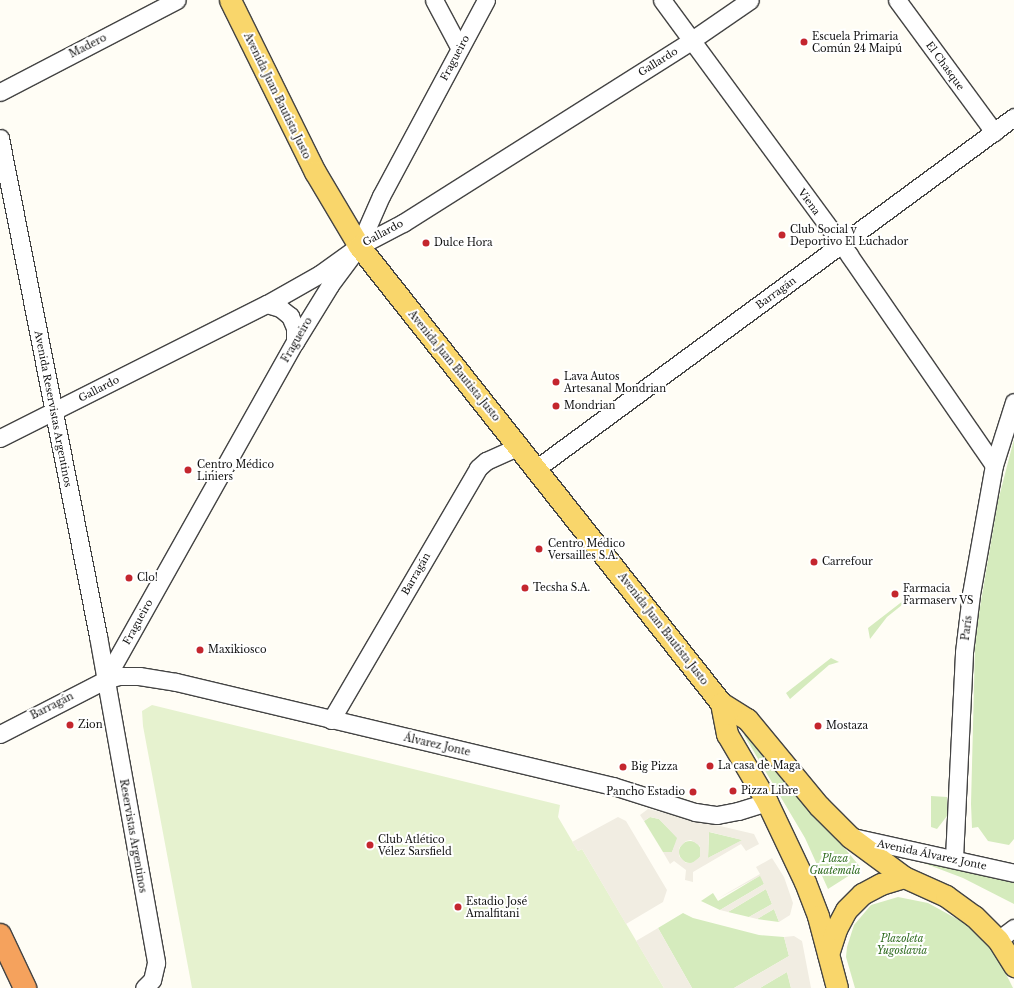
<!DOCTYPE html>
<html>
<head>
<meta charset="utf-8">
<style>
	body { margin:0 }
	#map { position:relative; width:1014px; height:988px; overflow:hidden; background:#fffdf5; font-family:"Libre Baskerville",serif }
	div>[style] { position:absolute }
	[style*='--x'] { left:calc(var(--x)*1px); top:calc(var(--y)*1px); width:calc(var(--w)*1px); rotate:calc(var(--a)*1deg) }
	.green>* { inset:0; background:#d5ebbd }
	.round { border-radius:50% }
	.pitch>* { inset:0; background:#e6f2cf }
	.plaza>* { inset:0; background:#f1ede2 }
	.roads { filter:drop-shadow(1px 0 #444) drop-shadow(-1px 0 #444) drop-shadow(0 1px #444) drop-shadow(0 -1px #444) }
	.minor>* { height:17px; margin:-8.5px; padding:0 8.5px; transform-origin:8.5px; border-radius:8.5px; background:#fff }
	.major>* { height:21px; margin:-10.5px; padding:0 10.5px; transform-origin:10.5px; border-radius:10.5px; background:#f9d66b }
	.highway>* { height:22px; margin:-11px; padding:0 11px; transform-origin:11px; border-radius:11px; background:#f5a25d }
	.dots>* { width:11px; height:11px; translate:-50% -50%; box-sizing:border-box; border:2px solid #fff; border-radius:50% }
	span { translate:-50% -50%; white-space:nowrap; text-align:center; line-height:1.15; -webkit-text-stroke:4px #fff; paint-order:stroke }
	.poi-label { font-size:10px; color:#111 }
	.left { translate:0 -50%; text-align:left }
	.right { translate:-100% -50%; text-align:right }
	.street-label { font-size:10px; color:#111 }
	.park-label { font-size:10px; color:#2f6b1f; font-style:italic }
</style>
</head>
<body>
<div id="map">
	<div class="green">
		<div style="clip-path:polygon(1014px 439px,1014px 839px,1009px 845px,988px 841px,978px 827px,972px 828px,971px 804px,975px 648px,978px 619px,998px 501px)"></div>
		<div style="clip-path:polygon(908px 597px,907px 601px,887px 617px,870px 639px,868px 628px)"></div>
		<div style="clip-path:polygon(831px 658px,839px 662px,829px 665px,790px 699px,786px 693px)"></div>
		<div style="clip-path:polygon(747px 730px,861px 868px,828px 889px,805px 838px,744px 735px)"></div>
		<div style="clip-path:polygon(931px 796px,947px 797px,947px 816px,937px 829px,931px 827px)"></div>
		<div style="clip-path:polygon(650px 817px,659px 819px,678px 838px,672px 852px,663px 852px,644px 821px)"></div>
		<div style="clip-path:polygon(709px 832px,743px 840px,708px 858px)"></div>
		<div class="round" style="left:679px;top:841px;width:22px;height:22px"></div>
		<div style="clip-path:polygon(913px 859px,1014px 874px,1014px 904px,963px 878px)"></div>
		<div style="clip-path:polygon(761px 875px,764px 884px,720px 910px,701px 901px,713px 893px,718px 901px)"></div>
		<div style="clip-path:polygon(766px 889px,772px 904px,749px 917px,728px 912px)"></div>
		<div style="clip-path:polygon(898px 897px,928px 903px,968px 925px,986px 940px,999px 960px,1013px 988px,855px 988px,846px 957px,847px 947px,854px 925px,871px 905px)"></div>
		<div style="clip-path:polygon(774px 909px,779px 922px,757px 919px)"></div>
		<div style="clip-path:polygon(683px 913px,693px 918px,759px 935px,784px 937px,789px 956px,734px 988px,692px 988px,658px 928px)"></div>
		<div style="clip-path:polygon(787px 972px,791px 988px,760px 988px)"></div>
	</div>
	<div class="pitch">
		<div style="clip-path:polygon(152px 705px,560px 805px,558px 817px,578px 851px,582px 849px,664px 988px,192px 988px,143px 726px,142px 711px)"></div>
	</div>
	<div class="plaza">
		<div style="clip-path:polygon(evenodd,648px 809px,754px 834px,759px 844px,746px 851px,741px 844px,693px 872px,693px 882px,685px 880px,686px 870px,674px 861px,670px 864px,663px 852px,672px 852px,677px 838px,659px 819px,650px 817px,644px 821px,640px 815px,648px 809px,709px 832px,710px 832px,742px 840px,708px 858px,709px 832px,648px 809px,691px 840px,700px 846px,700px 857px,692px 863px,686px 863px,679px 856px,679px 848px,686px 841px,691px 840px)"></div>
		<div style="clip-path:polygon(618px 817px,626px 821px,667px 890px,663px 902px,626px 924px,582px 849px,578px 851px,572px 842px)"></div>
		<div style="clip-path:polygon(772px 858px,784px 877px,793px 903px,790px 915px,779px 922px,774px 909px,757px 919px,749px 917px,772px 904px,766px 889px,728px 912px,720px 910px,764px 884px,760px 876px,717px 899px,760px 874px,756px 867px)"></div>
		<div style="clip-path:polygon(658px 928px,692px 988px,664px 988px,636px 941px)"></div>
		<div style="clip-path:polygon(794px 936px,802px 941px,811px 988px,791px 988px,787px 972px,760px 988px,734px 988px,789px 956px,784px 937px)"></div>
	</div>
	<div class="roads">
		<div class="minor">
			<div style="--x:434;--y:0;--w:53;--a:62"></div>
			<div style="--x:662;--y:0;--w:316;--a:53.7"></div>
			<div style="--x:849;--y:255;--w:255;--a:55.4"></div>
			<div style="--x:897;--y:0;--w:164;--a:53.7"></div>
			<div style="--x:0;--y:92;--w:199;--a:-27.5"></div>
			<div style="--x:0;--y:138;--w:508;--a:78.87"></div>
			<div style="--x:98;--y:636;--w:332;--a:79.9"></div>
			<div style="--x:156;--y:963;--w:17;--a:103"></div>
			<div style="--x:152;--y:980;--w:11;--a:135"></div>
			<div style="--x:267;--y:304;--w:14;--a:17"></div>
			<div style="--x:280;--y:308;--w:13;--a:39"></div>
			<div style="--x:290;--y:316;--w:13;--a:67"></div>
			<div style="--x:295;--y:328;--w:14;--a:90"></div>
			<div style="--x:0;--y:438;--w:299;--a:-26.7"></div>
			<div style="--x:267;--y:304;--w:61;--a:-29.5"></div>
			<div style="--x:320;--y:274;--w:48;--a:-35.7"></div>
			<div style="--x:359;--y:246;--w:50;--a:-27.6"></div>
			<div style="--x:403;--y:223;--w:342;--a:-32.3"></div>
			<div style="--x:692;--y:40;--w:70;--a:-34.6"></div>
			<div style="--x:537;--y:468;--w:592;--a:-36.35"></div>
			<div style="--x:105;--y:680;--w:388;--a:-60.7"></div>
			<div style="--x:295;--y:342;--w:67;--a:-58.4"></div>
			<div style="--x:330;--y:285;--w:49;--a:-53.4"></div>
			<div style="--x:359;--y:246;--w:55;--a:-66.3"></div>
			<div style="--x:381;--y:196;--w:222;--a:-61.8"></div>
			<div style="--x:331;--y:720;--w:292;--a:-59.7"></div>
			<div style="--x:478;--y:468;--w:11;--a:-41"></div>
			<div style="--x:486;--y:461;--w:36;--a:-24"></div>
			<div style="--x:0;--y:734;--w:118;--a:-27.2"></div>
			<div style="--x:105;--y:680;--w:15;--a:-16"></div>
			<div style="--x:119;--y:676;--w:20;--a:0"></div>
			<div style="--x:139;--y:676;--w:37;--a:9"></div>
			<div style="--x:176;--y:682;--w:449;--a:13.4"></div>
			<div style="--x:613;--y:786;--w:86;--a:17.6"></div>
			<div style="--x:695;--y:812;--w:22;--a:8"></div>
			<div style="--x:717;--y:815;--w:21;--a:-11"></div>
			<div style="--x:738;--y:811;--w:30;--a:-17"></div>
			<div style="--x:852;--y:837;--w:166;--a:12.5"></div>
			<div style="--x:954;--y:858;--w:206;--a:-87.2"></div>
			<div style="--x:964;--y:652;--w:58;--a:-83.1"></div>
			<div style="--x:971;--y:594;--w:131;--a:-79.9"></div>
			<div style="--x:994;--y:465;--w:66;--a:-72.4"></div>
			<div style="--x:998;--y:940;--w:20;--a:-37"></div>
		</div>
		<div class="major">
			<div style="--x:230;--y:0;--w:192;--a:63.7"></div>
			<div style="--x:315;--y:172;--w:86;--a:59.3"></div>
			<div style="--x:359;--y:246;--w:583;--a:51.62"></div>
			<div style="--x:721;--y:703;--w:31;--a:32"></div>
			<div style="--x:747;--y:719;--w:113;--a:50.4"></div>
			<div style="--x:819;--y:806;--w:44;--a:45"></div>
			<div style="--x:850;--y:837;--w:67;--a:36.5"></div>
			<div style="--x:904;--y:877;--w:46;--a:24.3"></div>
			<div style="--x:946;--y:896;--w:34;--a:36"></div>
			<div style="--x:974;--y:916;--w:34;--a:45"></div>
			<div style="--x:998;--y:940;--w:31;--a:58"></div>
			<div style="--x:721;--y:703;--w:32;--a:79"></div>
			<div style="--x:727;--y:734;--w:79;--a:59.5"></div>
			<div style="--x:767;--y:802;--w:89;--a:64.6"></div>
			<div style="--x:805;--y:882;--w:36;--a:69"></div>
			<div style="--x:818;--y:916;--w:74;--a:75.2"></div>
			<div style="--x:828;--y:954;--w:26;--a:-72"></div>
			<div style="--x:836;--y:929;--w:21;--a:-62"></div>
			<div style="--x:846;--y:910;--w:23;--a:-45"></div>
			<div style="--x:862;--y:894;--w:21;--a:-28"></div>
			<div style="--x:881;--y:884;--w:24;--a:-17"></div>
		</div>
		<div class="highway">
			<div style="--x:0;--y:935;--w:59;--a:64.7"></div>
		</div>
	</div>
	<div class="dots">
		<div style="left:804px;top:42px;background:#c4262e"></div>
		<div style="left:782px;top:235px;background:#c4262e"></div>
		<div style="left:426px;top:243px;background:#c4262e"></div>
		<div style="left:556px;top:382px;background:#c4262e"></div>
		<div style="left:556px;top:406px;background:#c4262e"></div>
		<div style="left:188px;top:470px;background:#c4262e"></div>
		<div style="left:539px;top:549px;background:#c4262e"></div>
		<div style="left:814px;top:562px;background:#c4262e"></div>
		<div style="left:129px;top:578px;background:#c4262e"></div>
		<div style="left:525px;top:588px;background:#c4262e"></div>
		<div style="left:895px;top:594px;background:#c4262e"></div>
		<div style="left:200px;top:650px;background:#c4262e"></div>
		<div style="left:70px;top:725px;background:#c4262e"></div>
		<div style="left:818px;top:726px;background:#c4262e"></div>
		<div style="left:710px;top:766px;background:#c4262e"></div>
		<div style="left:623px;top:767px;background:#c4262e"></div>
		<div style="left:733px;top:791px;background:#c4262e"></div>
		<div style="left:693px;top:792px;background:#c4262e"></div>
		<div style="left:370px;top:845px;background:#c4262e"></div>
		<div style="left:458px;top:907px;background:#c4262e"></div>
	</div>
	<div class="poi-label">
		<span class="left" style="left:812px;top:42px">Escuela Primaria<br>Común 24 Maipú</span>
		<span class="left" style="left:790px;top:235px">Club Social y<br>Deportivo El Luchador</span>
		<span class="left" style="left:434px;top:243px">Dulce Hora</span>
		<span class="left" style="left:564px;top:382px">Lava Autos<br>Artesanal Mondrian</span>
		<span class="left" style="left:564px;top:406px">Mondrian</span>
		<span class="left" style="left:197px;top:470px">Centro Médico<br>Liniers</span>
		<span class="left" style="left:548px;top:549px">Centro Médico<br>Versailles S.A.</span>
		<span class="left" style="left:822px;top:562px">Carrefour</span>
		<span class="left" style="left:137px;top:578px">Clo!</span>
		<span class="left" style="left:533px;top:588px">Tecsha S.A.</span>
		<span class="left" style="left:903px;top:594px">Farmacia<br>Farmaserv VS</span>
		<span class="left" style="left:208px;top:650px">Maxikiosco</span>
		<span class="left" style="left:78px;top:725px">Zion</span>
		<span class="left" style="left:826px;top:726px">Mostaza</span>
		<span class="left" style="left:718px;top:766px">La casa de Maga</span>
		<span class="left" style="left:631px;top:767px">Big Pizza</span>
		<span class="left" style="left:741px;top:791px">Pizza Libre</span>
		<span class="right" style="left:685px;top:792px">Pancho Estadio</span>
		<span class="left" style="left:378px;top:845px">Club Atlético<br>Vélez Sarsfield</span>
		<span class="left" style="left:466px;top:907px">Estadio José<br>Amalfitani</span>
	</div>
	<div class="street-label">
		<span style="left:88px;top:46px;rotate:-27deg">Madero</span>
		<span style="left:455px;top:58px;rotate:-62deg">Fragueiro</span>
		<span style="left:658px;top:62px;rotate:-32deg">Gallardo</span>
		<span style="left:945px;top:66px;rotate:54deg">El Chasque</span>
		<span style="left:277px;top:96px;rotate:64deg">Avenida Juan Bautista Justo</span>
		<span style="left:809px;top:202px;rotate:54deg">Viena</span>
		<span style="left:383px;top:233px;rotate:-28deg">Gallardo</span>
		<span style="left:776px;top:293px;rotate:-36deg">Barragán</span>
		<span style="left:297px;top:340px;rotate:-60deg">Fragueiro</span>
		<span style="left:454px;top:366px;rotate:51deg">Avenida Juan Bautista Justo</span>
		<span style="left:99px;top:389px;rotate:-27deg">Gallardo</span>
		<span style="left:53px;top:409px;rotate:79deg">Avenida Reservistas Argentinos</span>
		<span style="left:416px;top:574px;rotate:-60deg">Barragán</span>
		<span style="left:138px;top:622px;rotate:-61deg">Fragueiro</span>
		<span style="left:967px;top:628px;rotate:-83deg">París</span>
		<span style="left:663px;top:629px;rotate:52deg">Avenida Juan Bautista Justo</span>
		<span style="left:52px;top:706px;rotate:-27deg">Barragán</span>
		<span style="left:437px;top:745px;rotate:13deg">Álvarez Jonte</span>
		<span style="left:133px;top:836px;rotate:80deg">Reservistas Argentinos</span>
		<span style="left:932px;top:855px;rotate:12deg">Avenida Álvarez Jonte</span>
	</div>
	<div class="park-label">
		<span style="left:835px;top:864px">Plaza<br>Guatemala</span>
		<span style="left:902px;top:944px">Plazoleta<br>Yugoslavia</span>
	</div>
</div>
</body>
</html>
